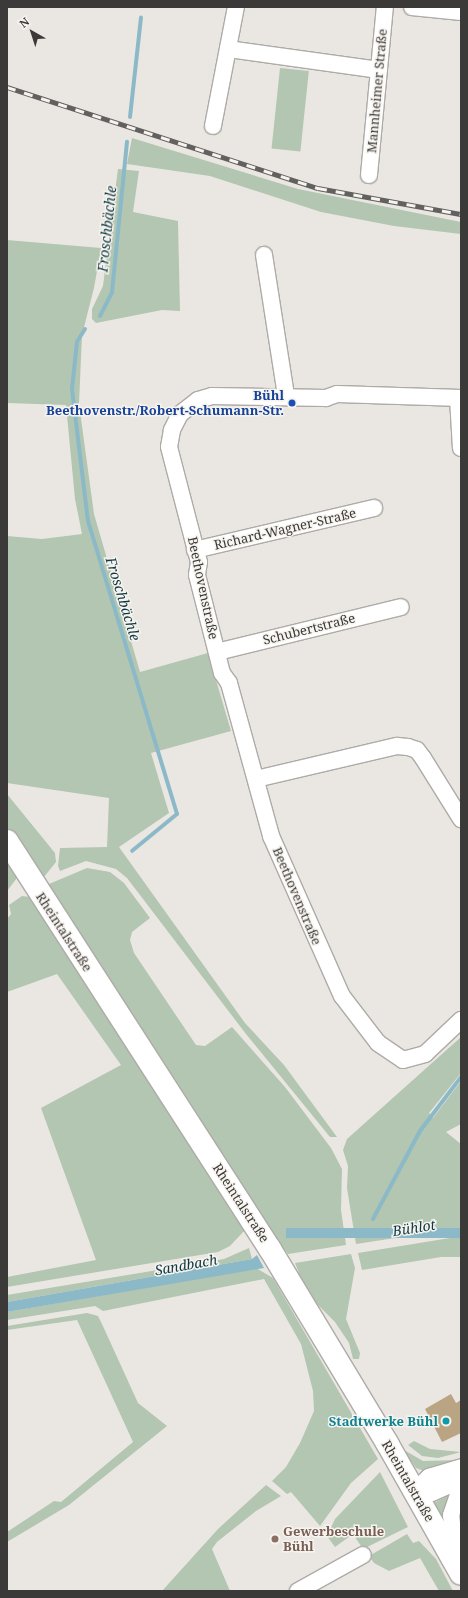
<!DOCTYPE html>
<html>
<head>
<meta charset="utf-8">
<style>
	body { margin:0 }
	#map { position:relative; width:468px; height:1598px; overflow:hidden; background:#eae7e2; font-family:"Noto Serif",serif }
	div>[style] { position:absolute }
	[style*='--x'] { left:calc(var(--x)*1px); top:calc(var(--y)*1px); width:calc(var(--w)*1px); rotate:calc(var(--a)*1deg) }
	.green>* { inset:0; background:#b2c6b1; transform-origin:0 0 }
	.water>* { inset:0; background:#8cb9c7; transform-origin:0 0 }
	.stream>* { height:4px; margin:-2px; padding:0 2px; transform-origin:2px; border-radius:2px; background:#8cb9c7 }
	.building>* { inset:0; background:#b9a483 }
	.roads { filter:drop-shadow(1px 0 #aeaba7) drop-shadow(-1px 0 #aeaba7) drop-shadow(0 1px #aeaba7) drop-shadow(0 -1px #aeaba7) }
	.minor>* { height:16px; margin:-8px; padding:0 8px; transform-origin:8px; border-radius:8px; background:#fff }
	.primary>* { height:22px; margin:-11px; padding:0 11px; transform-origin:11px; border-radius:11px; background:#fff }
	.rail>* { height:4.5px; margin-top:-2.25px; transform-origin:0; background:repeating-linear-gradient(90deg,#f7f4ef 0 9px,#63615f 0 18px); box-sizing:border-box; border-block:1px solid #63615f }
	.dots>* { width:11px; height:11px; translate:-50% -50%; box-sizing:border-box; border:2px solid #f7f4ef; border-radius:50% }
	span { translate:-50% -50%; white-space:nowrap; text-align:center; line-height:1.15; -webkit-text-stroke:3px #f7f4ef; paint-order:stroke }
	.street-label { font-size:13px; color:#3c3a39 }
	.transit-label { font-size:13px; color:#164399; font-weight:700 }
	.right { translate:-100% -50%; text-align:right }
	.culture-label { font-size:13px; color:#0d838f; font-weight:700 }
	.education-label { font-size:13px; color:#785e54; font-weight:700 }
	.left { translate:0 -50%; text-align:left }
	.water-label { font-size:14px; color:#0f3944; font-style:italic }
	.frame { position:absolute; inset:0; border:8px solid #3c3a39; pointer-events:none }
	.north { position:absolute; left:12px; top:12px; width:40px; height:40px; -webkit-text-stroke:3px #f7f4ef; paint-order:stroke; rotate:321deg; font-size:11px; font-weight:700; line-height:16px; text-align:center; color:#3c3a39 }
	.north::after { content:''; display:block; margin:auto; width:14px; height:18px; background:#3c3a39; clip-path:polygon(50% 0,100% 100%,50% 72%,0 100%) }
</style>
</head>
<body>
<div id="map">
	<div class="green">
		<div style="left:280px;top:68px;width:29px;height:81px;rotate:6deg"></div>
		<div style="clip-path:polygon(132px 138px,298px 189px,461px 222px,461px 234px,394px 226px,321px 212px,210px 176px,127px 164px)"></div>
		<div style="clip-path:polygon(118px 169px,139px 171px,133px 212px,178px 221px,180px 311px,162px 310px,96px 323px,92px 319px,92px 309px,103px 286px)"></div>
		<div style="clip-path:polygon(7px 240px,101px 248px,94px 288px,82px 335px,79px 404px,94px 514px,140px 672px,208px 653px,231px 731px,151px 753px,169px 813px,119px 847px,245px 1023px,284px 1065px,337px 1137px,330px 1137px,246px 1034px,127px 878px,116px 869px,86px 861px,60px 871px,58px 866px,60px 848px,107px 847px,109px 798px,7px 783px,7px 536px,42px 539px,82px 534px,75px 499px,66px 405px,7px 403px)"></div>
		<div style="clip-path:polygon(7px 794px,55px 853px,56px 862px,44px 877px,49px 884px,87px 868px,110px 872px,124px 883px,150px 918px,132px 932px,130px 940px,134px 953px,196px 1045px,205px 1046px,232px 1027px,285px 1087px,331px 1148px,342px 1169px,341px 1210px,346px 1245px,288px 1254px,281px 1245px,277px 1246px,7px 827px)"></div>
		<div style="clip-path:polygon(7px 863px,17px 878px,7px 891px)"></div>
		<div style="clip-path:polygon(22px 896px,30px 897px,245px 1230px,230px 1246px,218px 1252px,7px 1287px,7px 1277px,96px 1260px,41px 1108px,121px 1065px,57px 974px,7px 992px,7px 919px,11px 914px,9px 905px)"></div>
		<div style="clip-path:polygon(461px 1037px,461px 1073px,429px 1113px,433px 1118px,461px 1081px,461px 1124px,446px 1132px,461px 1144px,461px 1228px,356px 1244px,347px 1188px,348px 1166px,343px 1150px,347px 1139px)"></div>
		<div style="clip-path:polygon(450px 1238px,461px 1238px,461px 1257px,441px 1257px,362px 1270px,358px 1253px)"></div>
		<div style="clip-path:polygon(249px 1248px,252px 1259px,7px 1302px,7px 1295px,224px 1259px)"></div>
		<div style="clip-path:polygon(351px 1254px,355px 1268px,346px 1319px,360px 1353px,359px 1359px,353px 1359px,349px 1343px,335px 1322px,310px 1297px,296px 1275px,299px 1273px,295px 1263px)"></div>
		<div style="clip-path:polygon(256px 1268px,273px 1278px,378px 1459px,351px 1483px,320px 1526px,291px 1492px,287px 1494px,272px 1481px,286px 1467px,300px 1443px,314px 1411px,313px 1391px,301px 1344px,264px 1279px,103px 1311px,95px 1306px,7px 1320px,7px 1312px)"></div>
		<div style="clip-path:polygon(87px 1313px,98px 1316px,102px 1324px,138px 1403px,167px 1426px,69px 1505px,7px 1542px,7px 1532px,54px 1501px,61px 1502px,133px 1442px,77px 1320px,7px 1330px,7px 1326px)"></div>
		<div style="clip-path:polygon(414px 1441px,430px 1449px,461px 1452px,438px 1458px,422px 1456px,408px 1445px)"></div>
		<div style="clip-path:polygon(404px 1450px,423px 1461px,461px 1460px,424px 1471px,416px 1468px)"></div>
		<div style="clip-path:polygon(380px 1472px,408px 1527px,363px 1549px,353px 1534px,335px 1547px,327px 1536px,335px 1519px)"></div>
		<div style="clip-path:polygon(266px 1485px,281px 1496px,256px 1511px,217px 1542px,212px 1549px,230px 1591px,162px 1591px,218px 1529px)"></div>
		<div style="clip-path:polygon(449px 1495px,445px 1508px,446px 1528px,432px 1504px)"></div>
		<div style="clip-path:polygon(407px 1534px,413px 1543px,419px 1541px,436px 1559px,453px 1591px,439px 1591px,420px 1558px,389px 1571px,374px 1563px,369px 1556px)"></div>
	</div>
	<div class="water">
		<div style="left:461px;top:1228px;width:10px;height:175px;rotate:90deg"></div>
		<div style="clip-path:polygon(257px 1255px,264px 1268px,7px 1312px,7px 1302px,252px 1259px)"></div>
	</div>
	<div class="stream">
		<div style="--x:130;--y:117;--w:100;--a:-83.7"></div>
		<div style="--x:100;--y:316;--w:27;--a:-63"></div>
		<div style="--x:112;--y:292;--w:151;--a:-84.3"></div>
		<div style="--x:85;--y:329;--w:15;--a:122"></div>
		<div style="--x:77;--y:342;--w:47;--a:96.1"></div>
		<div style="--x:72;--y:389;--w:133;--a:83.1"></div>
		<div style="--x:88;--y:521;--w:306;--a:73.1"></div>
		<div style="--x:177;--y:814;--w:58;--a:140.6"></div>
		<div style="--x:373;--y:1219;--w:100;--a:-61.9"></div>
		<div style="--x:420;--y:1131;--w:68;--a:-52.8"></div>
	</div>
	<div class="building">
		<div style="clip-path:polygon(451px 1394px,456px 1403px,461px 1400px,461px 1433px,442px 1442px,425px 1409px)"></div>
	</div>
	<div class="roads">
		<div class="minor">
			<div style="--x:412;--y:7;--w:49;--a:5.8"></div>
			<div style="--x:228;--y:49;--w:152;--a:7.9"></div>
			<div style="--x:213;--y:126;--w:121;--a:-79.1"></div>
			<div style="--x:369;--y:175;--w:169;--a:-84.6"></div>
			<div style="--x:264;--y:255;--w:143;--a:81.1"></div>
			<div style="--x:458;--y:398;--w:50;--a:86.6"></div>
			<div style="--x:461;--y:398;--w:124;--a:-178.2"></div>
			<div style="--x:337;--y:394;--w:12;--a:160"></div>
			<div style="--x:326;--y:398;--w:114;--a:-179"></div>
			<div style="--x:212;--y:396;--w:15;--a:164"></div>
			<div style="--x:198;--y:400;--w:23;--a:142"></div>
			<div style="--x:180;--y:414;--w:18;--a:117"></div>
			<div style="--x:172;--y:430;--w:17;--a:100"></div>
			<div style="--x:169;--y:447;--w:119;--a:75.4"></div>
			<div style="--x:199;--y:562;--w:13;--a:99"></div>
			<div style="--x:197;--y:575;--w:101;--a:75.7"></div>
			<div style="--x:222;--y:673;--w:12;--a:55"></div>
			<div style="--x:229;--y:683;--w:159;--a:74.6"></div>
			<div style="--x:271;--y:836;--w:175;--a:66.1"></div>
			<div style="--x:342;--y:996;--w:59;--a:52.5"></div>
			<div style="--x:378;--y:1043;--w:30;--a:34"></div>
			<div style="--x:403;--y:1060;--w:23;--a:-15"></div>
			<div style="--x:425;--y:1054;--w:50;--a:-43.4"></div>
			<div style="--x:195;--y:550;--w:184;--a:-13.2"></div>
			<div style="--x:217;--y:652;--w:189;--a:-13.7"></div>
			<div style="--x:256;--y:779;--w:145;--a:-13.2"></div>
			<div style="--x:397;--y:746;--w:11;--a:5"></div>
			<div style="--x:408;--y:747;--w:9;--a:18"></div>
			<div style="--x:417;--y:750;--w:10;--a:53"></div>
			<div style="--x:423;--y:758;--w:72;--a:58.1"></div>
			<div style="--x:414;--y:1491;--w:21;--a:-43"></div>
			<div style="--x:429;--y:1477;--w:34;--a:-17"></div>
			<div style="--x:414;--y:1491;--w:18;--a:6"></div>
			<div style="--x:432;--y:1493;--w:32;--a:-24"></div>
			<div style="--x:456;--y:1558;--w:43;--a:-96.6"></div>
			<div style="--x:451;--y:1515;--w:31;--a:-71"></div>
			<div style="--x:298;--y:1591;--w:74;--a:-29"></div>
		</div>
		<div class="primary">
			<div style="--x:7;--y:841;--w:485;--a:57.2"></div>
			<div style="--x:270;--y:1249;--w:227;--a:58.9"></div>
			<div style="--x:387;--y:1443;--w:150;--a:60.5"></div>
		</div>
	</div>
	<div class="rail">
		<div style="--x:7;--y:87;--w:327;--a:18"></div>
		<div style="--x:318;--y:188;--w:145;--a:10.3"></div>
	</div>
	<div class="dots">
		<div style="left:292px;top:403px;background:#1a4fb4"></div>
		<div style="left:446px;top:1421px;background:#0f9aa8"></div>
		<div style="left:275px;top:1539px;background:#8d6e63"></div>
	</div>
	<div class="street-label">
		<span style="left:377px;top:91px;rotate:-85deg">Mannheimer Straße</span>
		<span style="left:285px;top:529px;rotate:-13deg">Richard-Wagner-Straße</span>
		<span style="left:203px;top:588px;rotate:78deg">Beethovenstraße</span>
		<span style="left:309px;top:629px;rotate:-14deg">Schubertstraße</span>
		<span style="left:297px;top:896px;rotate:67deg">Beethovenstraße</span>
		<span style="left:64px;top:932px;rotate:57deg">Rheintalstraße</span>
		<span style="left:241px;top:1203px;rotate:57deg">Rheintalstraße</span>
		<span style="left:408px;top:1481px;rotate:60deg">Rheintalstraße</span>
	</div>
	<div class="transit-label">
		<span class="right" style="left:284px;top:403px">Bühl<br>Beethovenstr./Robert-Schumann-Str.</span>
	</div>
	<div class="culture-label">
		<span class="right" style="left:438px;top:1421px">Stadtwerke Bühl</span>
	</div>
	<div class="education-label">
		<span class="left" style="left:283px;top:1539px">Gewerbeschule<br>Bühl</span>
	</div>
	<div class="water-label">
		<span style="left:107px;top:229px;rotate:-84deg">Froschbächle</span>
		<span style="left:123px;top:599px;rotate:73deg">Froschbächle</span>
		<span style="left:414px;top:1228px;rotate:-9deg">Bühlot</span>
		<span style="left:186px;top:1265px;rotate:-10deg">Sandbach</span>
	</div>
	<div class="frame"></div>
	<div class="north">N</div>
</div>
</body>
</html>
